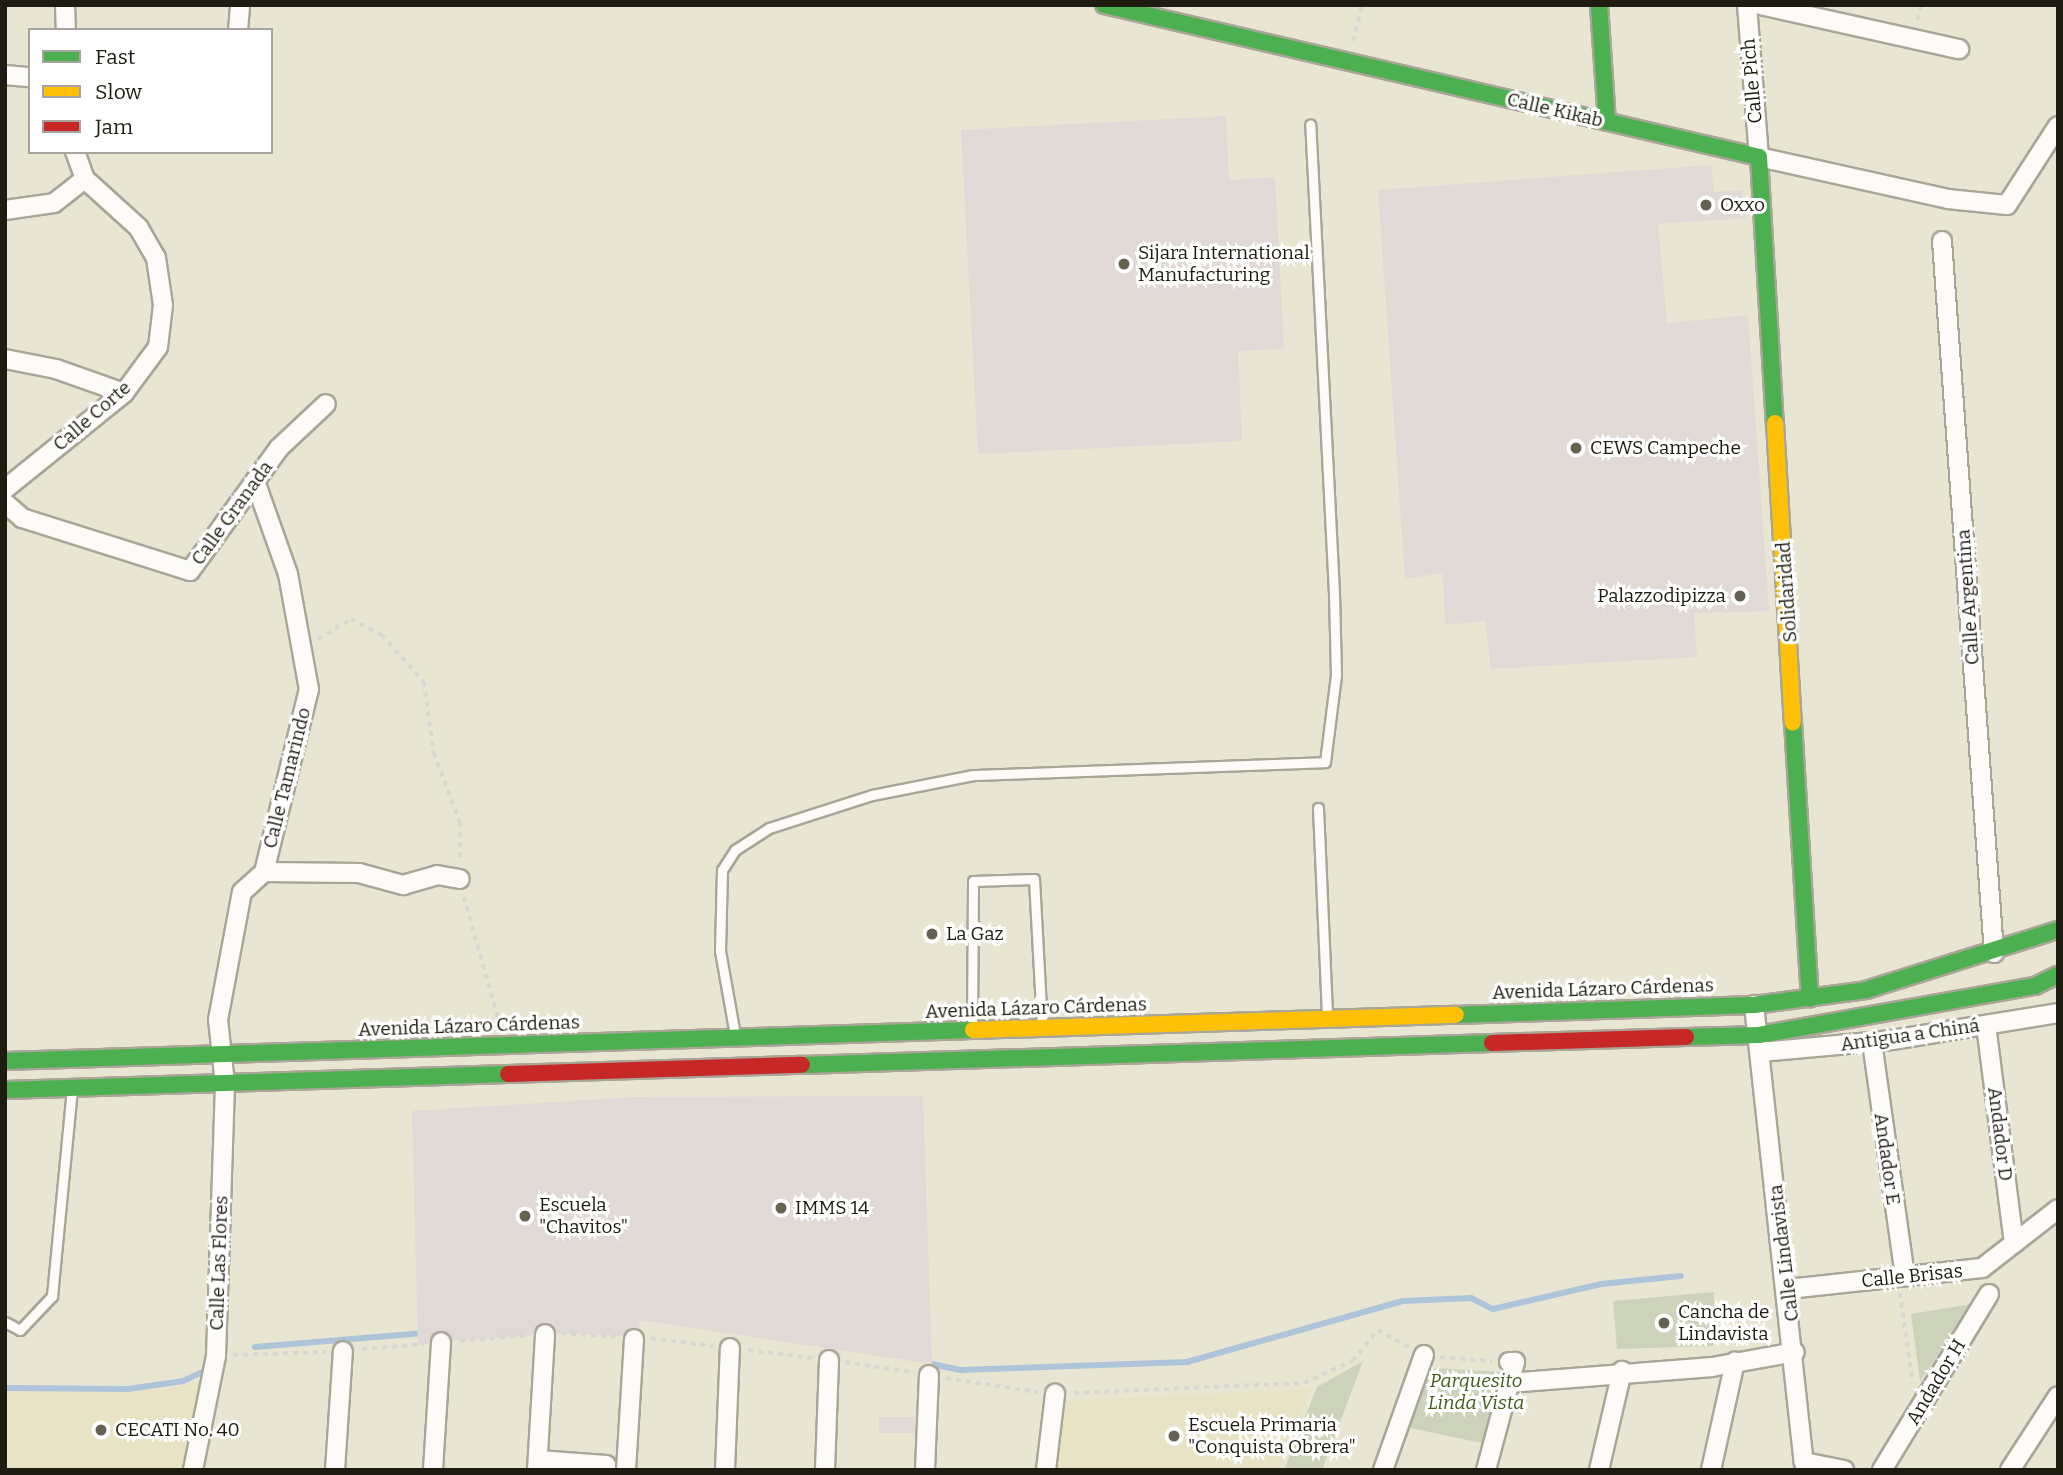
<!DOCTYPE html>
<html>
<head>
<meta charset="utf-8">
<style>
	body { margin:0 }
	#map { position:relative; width:2063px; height:1475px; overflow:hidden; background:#e9e5d3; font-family:Bitter,serif }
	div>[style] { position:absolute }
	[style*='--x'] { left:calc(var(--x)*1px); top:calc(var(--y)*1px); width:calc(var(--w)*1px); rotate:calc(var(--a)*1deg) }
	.built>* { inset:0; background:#e9e3c5 }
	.green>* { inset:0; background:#cdd2bb }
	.stream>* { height:6px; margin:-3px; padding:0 3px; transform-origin:3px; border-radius:3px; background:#aec5d9 }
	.building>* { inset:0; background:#e1d9d5; transform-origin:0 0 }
	.path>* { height:3.5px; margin-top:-1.75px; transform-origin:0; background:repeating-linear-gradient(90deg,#d8d7d1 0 5px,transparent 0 10px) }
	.roads { filter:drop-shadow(2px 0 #a9a698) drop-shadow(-2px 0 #a9a698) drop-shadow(0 2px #a9a698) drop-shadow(0 -2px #a9a698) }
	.lane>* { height:9px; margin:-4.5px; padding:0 4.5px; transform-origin:4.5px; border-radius:4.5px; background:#fcfbf8 }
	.street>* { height:18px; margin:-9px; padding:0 9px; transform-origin:9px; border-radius:9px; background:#fcfbf8 }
	.fast>* { height:16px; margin:-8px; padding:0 8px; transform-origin:8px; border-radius:8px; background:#4caf50 }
	.slow>* { height:16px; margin:-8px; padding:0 8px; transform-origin:8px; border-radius:8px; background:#ffc107 }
	.jam>* { height:16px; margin:-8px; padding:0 8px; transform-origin:8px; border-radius:8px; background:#c62828 }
	.dots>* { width:19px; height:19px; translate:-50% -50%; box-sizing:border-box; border:4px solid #fff; border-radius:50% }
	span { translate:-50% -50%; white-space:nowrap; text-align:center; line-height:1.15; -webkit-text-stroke:6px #fff; paint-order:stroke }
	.street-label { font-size:19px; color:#1e1c10 }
	.poi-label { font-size:19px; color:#1e1c10 }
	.left { translate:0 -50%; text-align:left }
	.right { translate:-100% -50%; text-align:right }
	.park-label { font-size:19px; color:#435a19; font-style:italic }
	.frame { position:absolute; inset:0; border:7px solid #1e1c10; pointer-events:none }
	.legend { position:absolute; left:28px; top:28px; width:245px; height:126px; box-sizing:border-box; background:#fff; border:2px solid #a5a49f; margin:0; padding:9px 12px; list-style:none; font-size:21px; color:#1e1c10 }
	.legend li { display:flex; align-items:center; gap:14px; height:35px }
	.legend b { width:35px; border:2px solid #a5a49f }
</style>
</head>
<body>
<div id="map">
	<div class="built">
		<div style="clip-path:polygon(205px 1381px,189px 1470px,5px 1470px,5px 1388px,164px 1389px)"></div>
		<div style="clip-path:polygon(1311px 1389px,1278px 1470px,1054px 1470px,1059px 1401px)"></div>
	</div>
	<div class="green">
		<div style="clip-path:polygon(1714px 1292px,1713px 1346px,1617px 1349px,1613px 1301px)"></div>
		<div style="clip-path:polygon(1972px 1304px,1920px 1381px,1911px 1314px)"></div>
		<div style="clip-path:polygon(1363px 1361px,1322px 1470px,1284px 1470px,1317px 1387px)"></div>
		<div style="clip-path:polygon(1430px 1368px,1507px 1372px,1482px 1443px,1410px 1428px)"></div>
	</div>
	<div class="stream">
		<div style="--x:255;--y:1347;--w:170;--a:-4.7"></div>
		<div style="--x:932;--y:1364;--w:30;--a:12"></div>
		<div style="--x:961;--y:1370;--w:226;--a:-2"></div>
		<div style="--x:1187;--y:1362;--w:224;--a:-15.8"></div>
		<div style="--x:1403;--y:1301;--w:68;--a:-2.5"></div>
		<div style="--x:1471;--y:1298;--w:25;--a:27"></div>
		<div style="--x:1493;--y:1309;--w:111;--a:-13"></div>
		<div style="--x:1601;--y:1284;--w:80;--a:-5.7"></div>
		<div style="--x:5;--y:1388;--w:123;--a:0.5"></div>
		<div style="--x:128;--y:1389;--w:56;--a:-8.3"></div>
		<div style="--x:183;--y:1381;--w:21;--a:-25"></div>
	</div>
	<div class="building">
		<div style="clip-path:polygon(1226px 116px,1229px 180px,1275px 177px,1284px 349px,1238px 351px,1242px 441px,978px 454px,961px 130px)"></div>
		<div style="clip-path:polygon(1711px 165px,1714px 192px,1742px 190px,1746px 218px,1658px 224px,1667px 323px,1748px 315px,1769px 611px,1694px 613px,1697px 657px,1491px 669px,1485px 621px,1445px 625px,1443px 573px,1405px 579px,1378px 190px)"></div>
		<div style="clip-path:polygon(923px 1096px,932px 1364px,639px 1320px,640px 1329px,630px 1329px,623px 1336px,556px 1333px,545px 1323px,534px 1335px,452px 1341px,441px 1331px,430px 1344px,418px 1345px,412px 1111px,633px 1097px)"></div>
		<div style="left:879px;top:1417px;width:36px;height:16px"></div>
	</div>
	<div class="path">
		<div style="--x:1917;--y:20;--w:16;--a:-75"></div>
		<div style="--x:1353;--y:41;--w:37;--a:-76"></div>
		<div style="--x:318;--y:639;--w:39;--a:-31"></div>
		<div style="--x:351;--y:619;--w:35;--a:27"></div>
		<div style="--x:382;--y:635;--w:63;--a:48.2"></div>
		<div style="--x:424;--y:682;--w:72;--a:82"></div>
		<div style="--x:434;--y:753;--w:74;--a:69.4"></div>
		<div style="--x:460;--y:822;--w:39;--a:90"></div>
		<div style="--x:464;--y:897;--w:132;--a:74.2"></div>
		<div style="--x:1900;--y:1293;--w:91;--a:81.8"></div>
		<div style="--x:561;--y:1333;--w:55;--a:4.2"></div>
		<div style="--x:651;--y:1338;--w:63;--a:7.4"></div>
		<div style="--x:460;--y:1341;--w:69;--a:-5"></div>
		<div style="--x:362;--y:1349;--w:62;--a:-4.6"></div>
		<div style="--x:748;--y:1350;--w:65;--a:7"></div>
		<div style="--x:233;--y:1355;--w:93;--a:-1.8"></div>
		<div style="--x:1440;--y:1357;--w:52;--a:4.4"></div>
		<div style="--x:845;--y:1362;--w:66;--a:8.7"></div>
		<div style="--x:946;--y:1378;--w:93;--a:8.7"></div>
		<div style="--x:1074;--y:1393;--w:230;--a:-2.5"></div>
		<div style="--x:1304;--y:1383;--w:53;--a:-24.6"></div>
		<div style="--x:1352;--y:1361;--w:40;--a:-50"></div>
		<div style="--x:1378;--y:1330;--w:37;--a:29"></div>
	</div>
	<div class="roads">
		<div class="lane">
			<div style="--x:1318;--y:808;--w:209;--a:87.5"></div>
			<div style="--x:972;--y:1029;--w:148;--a:-89.6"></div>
			<div style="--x:973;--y:881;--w:61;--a:-1.9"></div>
			<div style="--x:1034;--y:879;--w:148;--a:86.9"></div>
			<div style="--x:735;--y:1035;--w:85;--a:-100.1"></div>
			<div style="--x:720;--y:951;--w:81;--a:-88.6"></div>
			<div style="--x:722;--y:870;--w:24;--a:-57"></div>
			<div style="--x:735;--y:850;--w:40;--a:-32.9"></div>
			<div style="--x:769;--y:828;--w:108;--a:-17.8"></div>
			<div style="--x:872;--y:795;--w:103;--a:-11.2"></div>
			<div style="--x:973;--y:775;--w:352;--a:-2.1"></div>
			<div style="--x:1325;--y:762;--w:88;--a:-82.8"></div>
			<div style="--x:1336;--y:675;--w:82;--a:-91.4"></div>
			<div style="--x:1334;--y:593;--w:469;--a:-92.9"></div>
			<div style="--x:5;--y:1322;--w:17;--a:28"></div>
			<div style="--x:20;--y:1330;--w:47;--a:-46.7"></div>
			<div style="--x:52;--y:1296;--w:208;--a:-84.5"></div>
		</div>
		<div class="street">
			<div style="--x:65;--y:5;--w:25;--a:88"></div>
			<div style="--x:1747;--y:5;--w:152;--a:85.5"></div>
			<div style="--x:1759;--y:157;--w:194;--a:12.5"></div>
			<div style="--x:1948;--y:199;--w:59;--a:5.8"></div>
			<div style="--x:2007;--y:205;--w:94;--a:-57.2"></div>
			<div style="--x:1760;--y:5;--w:204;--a:12.5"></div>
			<div style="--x:238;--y:30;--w:25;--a:-85"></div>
			<div style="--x:5;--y:75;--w:25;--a:5"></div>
			<div style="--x:5;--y:210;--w:49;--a:-8.1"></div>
			<div style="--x:54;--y:203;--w:39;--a:-38"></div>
			<div style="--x:1942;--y:241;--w:714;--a:85.82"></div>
			<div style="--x:5;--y:359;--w:52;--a:11.1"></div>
			<div style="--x:56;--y:369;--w:72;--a:19.4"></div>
			<div style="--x:255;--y:481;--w:99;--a:70.5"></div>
			<div style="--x:288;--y:574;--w:117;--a:79.7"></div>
			<div style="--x:309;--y:689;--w:188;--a:103.8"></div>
			<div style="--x:5;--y:489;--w:153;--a:-38.9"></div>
			<div style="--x:124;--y:393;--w:57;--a:-53.5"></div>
			<div style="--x:158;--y:347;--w:42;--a:-83.2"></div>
			<div style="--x:163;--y:305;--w:48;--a:-98.5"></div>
			<div style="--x:156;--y:258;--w:34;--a:-120"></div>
			<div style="--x:139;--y:228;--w:73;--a:-137.8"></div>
			<div style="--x:85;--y:179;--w:29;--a:-110"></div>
			<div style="--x:5;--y:503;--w:23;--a:41"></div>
			<div style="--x:22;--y:518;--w:176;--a:17.5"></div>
			<div style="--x:190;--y:571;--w:152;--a:-54.1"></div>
			<div style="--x:279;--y:448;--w:64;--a:-43.1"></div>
			<div style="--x:1754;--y:1005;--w:460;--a:83.8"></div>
			<div style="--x:1804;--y:1462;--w:41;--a:11.3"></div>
			<div style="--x:1986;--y:1025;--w:220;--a:82.7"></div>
			<div style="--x:1872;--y:1042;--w:236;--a:82"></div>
			<div style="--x:1761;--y:1052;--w:132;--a:-5.2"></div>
			<div style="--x:1892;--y:1040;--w:168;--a:-9.2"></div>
			<div style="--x:1788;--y:1289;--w:195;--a:-6.2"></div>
			<div style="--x:1982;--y:1268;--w:96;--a:-37.8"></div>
			<div style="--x:1509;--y:1383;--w:204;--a:-4.5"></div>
			<div style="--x:1712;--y:1367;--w:84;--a:-10.2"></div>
			<div style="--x:538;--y:1460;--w:68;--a:4.2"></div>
			<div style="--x:606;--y:1465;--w:5;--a:90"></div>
			<div style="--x:193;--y:1470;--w:116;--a:-78.6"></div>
			<div style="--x:216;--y:1356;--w:272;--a:-88.1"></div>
			<div style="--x:225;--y:1084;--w:64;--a:-96.2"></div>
			<div style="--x:218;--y:1020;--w:130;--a:-79.4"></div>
			<div style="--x:242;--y:892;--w:30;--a:-42"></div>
			<div style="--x:264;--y:872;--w:95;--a:0.6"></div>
			<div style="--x:359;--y:873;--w:46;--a:15.3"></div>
			<div style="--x:403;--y:885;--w:35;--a:-16"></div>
			<div style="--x:437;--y:875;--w:23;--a:10"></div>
			<div style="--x:335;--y:1470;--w:119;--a:-86.2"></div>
			<div style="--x:433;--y:1470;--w:128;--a:-86.4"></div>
			<div style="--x:537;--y:1470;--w:136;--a:-86.6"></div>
			<div style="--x:626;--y:1470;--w:131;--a:-86.5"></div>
			<div style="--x:725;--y:1470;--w:122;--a:-87.7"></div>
			<div style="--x:825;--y:1470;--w:110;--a:-87.9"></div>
			<div style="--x:925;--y:1470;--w:95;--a:-87.6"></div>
			<div style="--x:1046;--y:1470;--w:77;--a:-83.2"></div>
			<div style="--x:1383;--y:1470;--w:122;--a:-70.4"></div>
			<div style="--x:1486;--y:1470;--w:112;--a:-75"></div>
			<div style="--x:1515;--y:1362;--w:6;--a:180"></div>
			<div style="--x:1599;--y:1470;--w:102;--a:-76.9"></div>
			<div style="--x:1711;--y:1470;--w:111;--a:-77.5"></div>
			<div style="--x:1882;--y:1470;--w:206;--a:-58.7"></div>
			<div style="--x:2010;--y:1470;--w:88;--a:-57"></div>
		</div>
		<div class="fast">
			<div style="--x:1104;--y:5;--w:672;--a:13.06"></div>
			<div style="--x:1759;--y:157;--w:266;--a:86.6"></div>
			<div style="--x:1599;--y:5;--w:117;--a:86.1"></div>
			<div style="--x:1793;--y:722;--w:277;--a:86.5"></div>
			<div style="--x:1456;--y:1015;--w:298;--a:-1.9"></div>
			<div style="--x:1754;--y:1005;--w:113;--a:-7.6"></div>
			<div style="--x:1866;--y:990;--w:201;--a:-17.4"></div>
			<div style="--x:1686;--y:1037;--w:73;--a:-1.6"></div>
			<div style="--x:1759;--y:1035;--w:280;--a:-10.1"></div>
			<div style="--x:2035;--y:986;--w:25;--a:-26"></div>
			<div style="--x:5;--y:1061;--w:968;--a:-1.83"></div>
			<div style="--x:802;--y:1065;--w:690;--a:-1.83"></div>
			<div style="--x:5;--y:1090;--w:503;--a:-1.82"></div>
		</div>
		<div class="slow">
			<div style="--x:1775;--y:423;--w:300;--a:86.6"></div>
			<div style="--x:973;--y:1030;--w:483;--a:-1.8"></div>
		</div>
		<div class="jam">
			<div style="--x:1492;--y:1043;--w:194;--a:-1.8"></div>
			<div style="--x:508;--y:1074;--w:294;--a:-1.8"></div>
		</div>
	</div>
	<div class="dots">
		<div style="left:1706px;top:205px;background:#656254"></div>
		<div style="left:1124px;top:264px;background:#656254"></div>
		<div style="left:1576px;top:448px;background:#656254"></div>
		<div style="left:1740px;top:596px;background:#656254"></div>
		<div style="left:932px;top:934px;background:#656254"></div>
		<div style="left:781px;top:1208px;background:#656254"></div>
		<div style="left:525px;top:1216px;background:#656254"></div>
		<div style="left:1664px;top:1323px;background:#656254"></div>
		<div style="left:101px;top:1430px;background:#656254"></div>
		<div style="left:1174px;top:1436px;background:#656254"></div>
	</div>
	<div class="street-label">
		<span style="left:1752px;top:81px;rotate:-95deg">Calle Pich</span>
		<span style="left:1555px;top:110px;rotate:13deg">Calle Kikab</span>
		<span style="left:92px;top:416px;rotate:-41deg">Calle Corte</span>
		<span style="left:232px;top:513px;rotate:-54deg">Calle Granada</span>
		<span style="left:1787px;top:592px;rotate:-94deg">Solidaridad</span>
		<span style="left:1968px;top:597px;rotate:-94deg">Calle Argentina</span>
		<span style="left:287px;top:778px;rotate:-76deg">Calle Tamarindo</span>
		<span style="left:1603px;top:989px;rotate:-2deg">Avenida Lázaro Cárdenas</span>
		<span style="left:1036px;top:1008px;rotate:-2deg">Avenida Lázaro Cárdenas</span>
		<span style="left:469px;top:1026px;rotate:-2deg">Avenida Lázaro Cárdenas</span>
		<span style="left:1910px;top:1035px;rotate:-8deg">Antigua a Chiná</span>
		<span style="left:2000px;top:1134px;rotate:83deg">Andador D</span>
		<span style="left:1887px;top:1159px;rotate:82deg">Andador E</span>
		<span style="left:1784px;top:1253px;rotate:-97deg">Calle Lindavista</span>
		<span style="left:219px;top:1263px;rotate:-88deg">Calle Las Flores</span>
		<span style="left:1912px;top:1276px;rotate:-6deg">Calle Brisas</span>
		<span style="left:1936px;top:1382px;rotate:-59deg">Andador H</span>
	</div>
	<div class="poi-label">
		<span class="left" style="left:1720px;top:205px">Oxxo</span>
		<span class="left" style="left:1138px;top:264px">Sijara International<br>Manufacturing</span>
		<span class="left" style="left:1590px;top:448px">CEWS Campeche</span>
		<span class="right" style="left:1726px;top:596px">Palazzodipizza</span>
		<span class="left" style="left:946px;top:934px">La Gaz</span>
		<span class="left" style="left:539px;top:1216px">Escuela<br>"Chavitos"</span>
		<span class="left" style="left:795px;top:1208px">IMMS 14</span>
		<span class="left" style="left:1678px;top:1323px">Cancha de<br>Lindavista</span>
		<span class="left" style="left:1188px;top:1436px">Escuela Primaria<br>"Conquista Obrera"</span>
		<span class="left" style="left:115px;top:1430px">CECATI No. 40</span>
	</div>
	<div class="park-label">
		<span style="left:1476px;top:1392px">Parquesito<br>Linda Vista</span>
	</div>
	<div class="frame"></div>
	<ul class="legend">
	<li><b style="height:9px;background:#4caf50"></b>Fast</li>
	<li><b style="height:9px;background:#ffc107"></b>Slow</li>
	<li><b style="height:9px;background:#c62828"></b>Jam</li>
	</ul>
</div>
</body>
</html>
